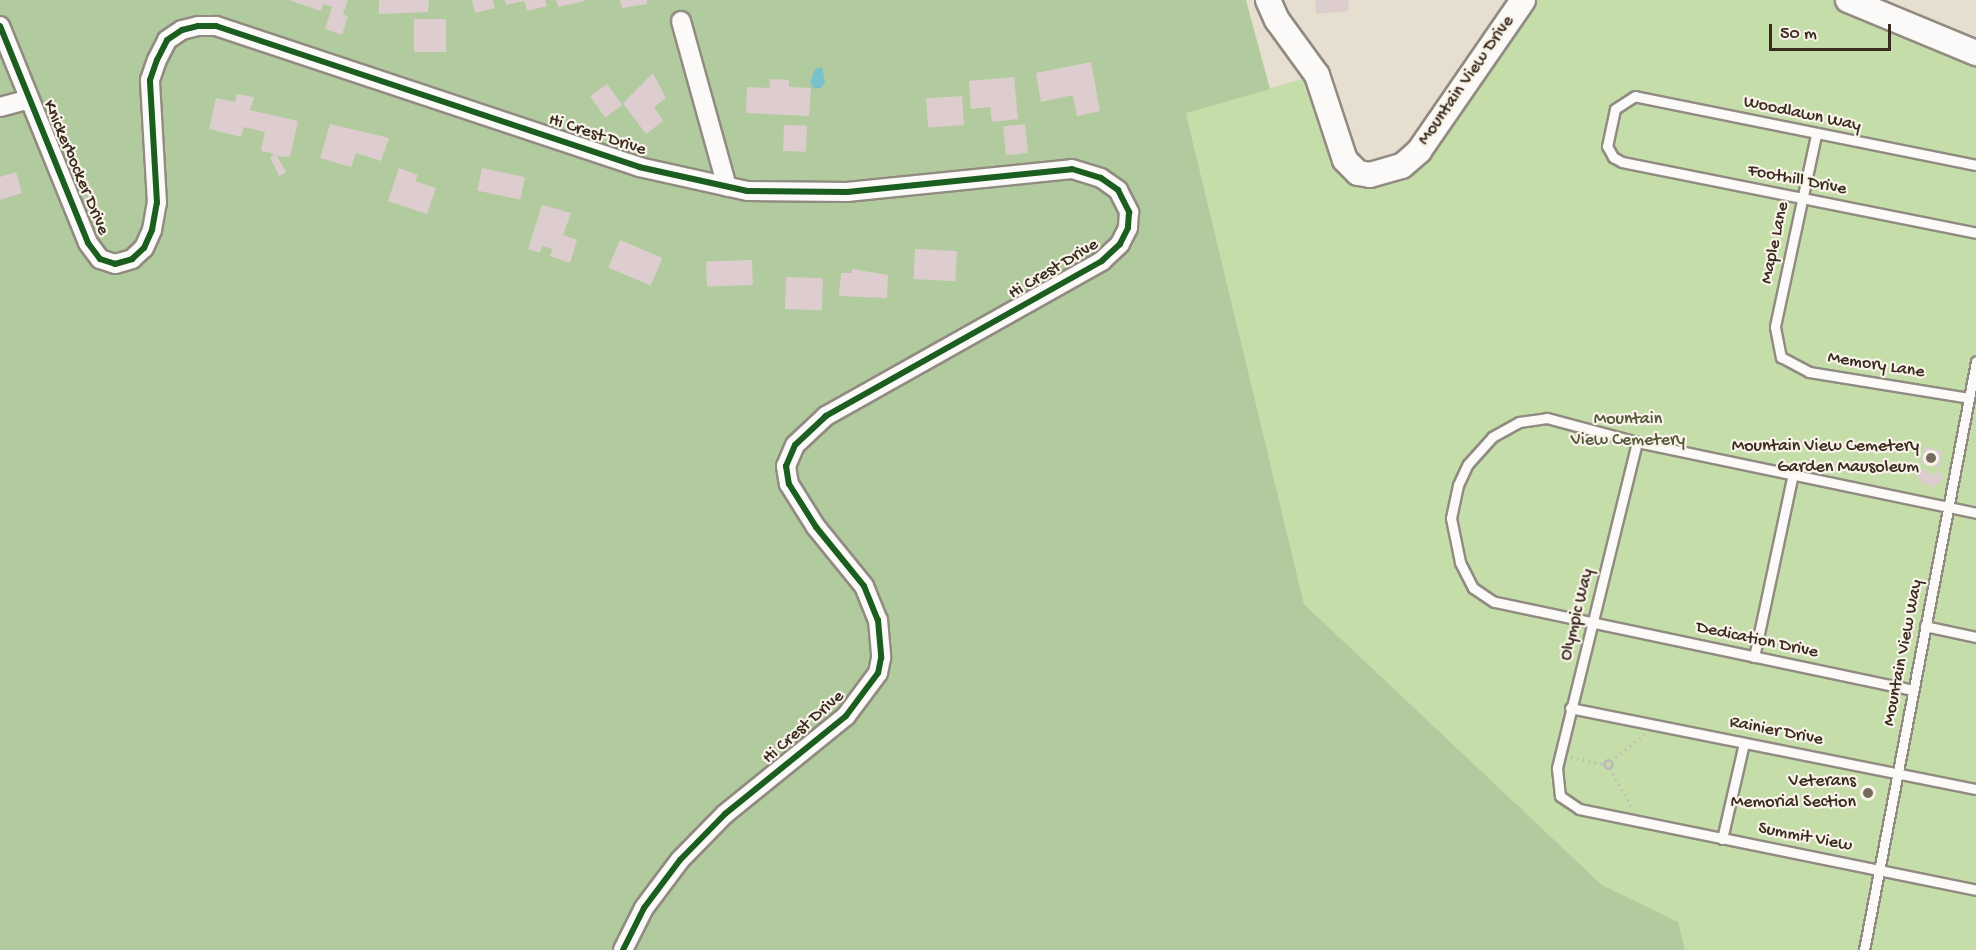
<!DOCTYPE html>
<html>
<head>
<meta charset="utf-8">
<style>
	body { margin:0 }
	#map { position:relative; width:1976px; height:950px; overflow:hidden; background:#e6dfcf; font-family:"Gochi Hand",sans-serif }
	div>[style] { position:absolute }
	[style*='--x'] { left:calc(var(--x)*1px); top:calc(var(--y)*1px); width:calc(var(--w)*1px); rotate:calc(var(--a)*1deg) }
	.green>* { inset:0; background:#c4dda9 }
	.forest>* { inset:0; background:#b1cb9e }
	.water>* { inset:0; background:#7ac2c9 }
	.building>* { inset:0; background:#decdce; transform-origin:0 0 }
	.path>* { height:3px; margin-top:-1.5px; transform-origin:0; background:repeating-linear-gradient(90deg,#bebbb7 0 1.5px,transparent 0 6px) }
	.path>.ring { margin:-1.5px; padding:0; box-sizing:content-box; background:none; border:3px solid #bebbb7; border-radius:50% }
	.roads { filter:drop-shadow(2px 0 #918b81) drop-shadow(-2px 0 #918b81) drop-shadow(0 2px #918b81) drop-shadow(0 -2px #918b81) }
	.lane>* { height:9px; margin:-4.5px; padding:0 4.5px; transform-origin:4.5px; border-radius:4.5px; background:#fbfaf8 }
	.street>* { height:18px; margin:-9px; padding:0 9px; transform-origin:9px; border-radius:9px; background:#fbfaf8 }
	.secondary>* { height:24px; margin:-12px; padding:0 12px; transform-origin:12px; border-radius:12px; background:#fbfaf8 }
	.cycleway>* { height:6px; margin:-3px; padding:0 3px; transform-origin:3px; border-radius:3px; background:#1b5e20 }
	.dots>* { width:16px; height:16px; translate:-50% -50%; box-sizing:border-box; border:3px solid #f7f3e8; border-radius:50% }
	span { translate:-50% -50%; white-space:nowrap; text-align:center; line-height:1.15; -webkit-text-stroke:4.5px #f7f3e8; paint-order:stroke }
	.street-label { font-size:18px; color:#3b2a1e }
	.park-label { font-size:18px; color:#565639 }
	.poi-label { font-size:18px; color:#3b2a1e }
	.right { translate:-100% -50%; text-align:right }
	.scale { position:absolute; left:1769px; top:24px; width:122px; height:27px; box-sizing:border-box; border:3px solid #3b2a1e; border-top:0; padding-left:8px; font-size:18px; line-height:21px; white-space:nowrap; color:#3b2a1e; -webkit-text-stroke:4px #f7f3e8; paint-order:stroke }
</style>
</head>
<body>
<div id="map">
	<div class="green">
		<div style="clip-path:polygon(1523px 0,1848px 0,1976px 53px,1976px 950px,1685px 950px,1677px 922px,1602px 885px,1304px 604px,1186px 112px,1317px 75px,1345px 160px,1387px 172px)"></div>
	</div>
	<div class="forest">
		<div style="clip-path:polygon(0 0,1246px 0,1270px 89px,1186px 113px,1304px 604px,1602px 885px,1678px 922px,1685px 950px,0 950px)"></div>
	</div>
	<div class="water">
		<div style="clip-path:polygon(822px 67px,825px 82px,821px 88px,814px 89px,810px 82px,815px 69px)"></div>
	</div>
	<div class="building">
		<div style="clip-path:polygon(289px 0,348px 0,343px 14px,348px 16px,342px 35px,325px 29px,332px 7px,323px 4px,321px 11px)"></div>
		<div style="clip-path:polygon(379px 0,429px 0,428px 12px,379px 14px)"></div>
		<div style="clip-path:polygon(472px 0,493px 0,495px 8px,475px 13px)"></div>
		<div style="clip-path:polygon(505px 0,524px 0,524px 1px,506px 5px)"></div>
		<div style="clip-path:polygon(524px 0,545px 0,547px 6px,527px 11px)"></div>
		<div style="clip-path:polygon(556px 0,584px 0,585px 1px,558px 7px)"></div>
		<div style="clip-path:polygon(620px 0,647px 0,647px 4px,622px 8px)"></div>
		<div style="clip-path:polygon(1315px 0,1348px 0,1349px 11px,1316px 14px)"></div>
		<div style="left:414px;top:19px;width:32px;height:33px"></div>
		<div style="clip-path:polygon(1091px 62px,1100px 111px,1077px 116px,1073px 95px,1041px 102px,1036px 73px)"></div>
		<div style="clip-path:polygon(653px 73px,666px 98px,654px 107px,663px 121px,646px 134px,623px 103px)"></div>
		<div style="clip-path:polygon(1014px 77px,1018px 119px,992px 122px,990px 107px,971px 109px,969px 81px)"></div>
		<div style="clip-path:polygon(770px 79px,789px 80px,789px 87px,811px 88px,809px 116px,746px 113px,747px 87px,769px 88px)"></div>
		<div style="left:607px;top:84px;width:26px;height:21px;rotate:54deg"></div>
		<div style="clip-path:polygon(237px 94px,254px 97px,250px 110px,298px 121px,290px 157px,277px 156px,286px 172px,279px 176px,270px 157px,275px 154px,261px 151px,265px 132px,244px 127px,241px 137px,209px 129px,216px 98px,235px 102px)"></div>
		<div style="left:962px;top:96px;width:29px;height:36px;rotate:86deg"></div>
		<div style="clip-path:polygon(330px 124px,389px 138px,381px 161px,356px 153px,351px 167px,320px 158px)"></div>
		<div style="left:1025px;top:124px;width:29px;height:22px;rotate:84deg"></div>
		<div style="left:784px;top:125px;width:23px;height:26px;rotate:2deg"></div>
		<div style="clip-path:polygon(399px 168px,418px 175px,415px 181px,436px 188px,427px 214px,388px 201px)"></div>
		<div style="left:482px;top:168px;width:44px;height:23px;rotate:12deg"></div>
		<div style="clip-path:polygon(16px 172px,22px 193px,0 200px,0 177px)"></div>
		<div style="clip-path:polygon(542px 205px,571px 213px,563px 235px,577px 240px,570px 263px,550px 256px,553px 249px,542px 246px,540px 253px,528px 249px)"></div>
		<div style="left:620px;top:240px;width:46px;height:30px;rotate:23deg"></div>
		<div style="left:915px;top:249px;width:42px;height:30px;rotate:3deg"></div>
		<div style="left:752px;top:260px;width:25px;height:46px;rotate:88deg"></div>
		<div style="clip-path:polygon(852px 269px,888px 275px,887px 298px,839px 296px,841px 273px,852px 273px)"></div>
		<div style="left:786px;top:277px;width:37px;height:32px;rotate:2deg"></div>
		<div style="left:1924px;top:447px;width:19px;height:17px;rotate:12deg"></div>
		<div style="clip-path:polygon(1925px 468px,1930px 476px,1938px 470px,1944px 479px,1932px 488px,1929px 483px,1924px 486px,1916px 474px)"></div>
	</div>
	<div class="path">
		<div style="--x:1571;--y:757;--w:34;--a:12"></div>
		<div class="ring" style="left:1604px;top:760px;width:5px;height:5px"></div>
		<div style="--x:1611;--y:761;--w:43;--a:-38.5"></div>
		<div style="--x:1610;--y:768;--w:46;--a:61.2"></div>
	</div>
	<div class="roads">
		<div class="lane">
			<div style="--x:1816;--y:135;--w:196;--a:102.1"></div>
			<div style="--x:1775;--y:327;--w:31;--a:79"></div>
			<div style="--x:1781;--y:357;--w:32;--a:28"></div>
			<div style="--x:1809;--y:372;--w:162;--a:9.2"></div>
			<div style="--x:1976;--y:165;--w:348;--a:-168.6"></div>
			<div style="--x:1635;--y:96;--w:24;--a:147"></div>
			<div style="--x:1615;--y:109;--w:38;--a:102"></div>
			<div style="--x:1607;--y:146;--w:13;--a:61"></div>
			<div style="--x:1613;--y:157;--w:10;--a:29"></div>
			<div style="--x:1622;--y:162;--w:361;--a:11.3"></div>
			<div style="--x:1637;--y:442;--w:336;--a:103.8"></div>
			<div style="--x:1557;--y:768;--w:28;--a:84"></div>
			<div style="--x:1560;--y:796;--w:23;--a:34"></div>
			<div style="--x:1579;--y:809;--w:405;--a:11.5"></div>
			<div style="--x:1925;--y:626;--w:52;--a:12.2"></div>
			<div style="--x:1754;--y:657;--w:187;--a:-78"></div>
			<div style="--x:1913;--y:690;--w:428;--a:-168.1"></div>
			<div style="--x:1494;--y:602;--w:25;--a:-146"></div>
			<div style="--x:1473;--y:588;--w:29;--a:-117"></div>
			<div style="--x:1460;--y:562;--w:45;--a:-101.6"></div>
			<div style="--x:1451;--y:518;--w:34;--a:-78"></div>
			<div style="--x:1458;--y:485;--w:23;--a:-65"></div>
			<div style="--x:1468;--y:464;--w:36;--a:-48"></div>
			<div style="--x:1492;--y:437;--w:31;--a:-29"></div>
			<div style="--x:1519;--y:422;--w:28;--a:-8"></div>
			<div style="--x:1547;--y:418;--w:93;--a:14.9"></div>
			<div style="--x:1637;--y:442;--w:346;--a:11.8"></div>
			<div style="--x:1570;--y:708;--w:414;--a:11.3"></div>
			<div style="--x:1722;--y:839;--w:98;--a:-77.1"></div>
			<div style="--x:1864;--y:950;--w:599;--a:-79.22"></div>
		</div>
		<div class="street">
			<div style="--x:681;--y:21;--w:172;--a:74.5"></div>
			<div style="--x:0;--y:26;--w:234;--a:67.9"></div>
			<div style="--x:88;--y:243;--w:20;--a:53"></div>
			<div style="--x:100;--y:259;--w:16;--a:18"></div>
			<div style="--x:115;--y:264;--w:18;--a:-16"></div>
			<div style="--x:132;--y:259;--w:16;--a:-43"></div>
			<div style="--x:144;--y:248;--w:20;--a:-66"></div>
			<div style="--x:152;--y:230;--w:27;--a:-80"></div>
			<div style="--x:157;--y:203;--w:123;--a:-93.3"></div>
			<div style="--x:150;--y:80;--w:21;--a:-71"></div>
			<div style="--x:157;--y:60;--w:22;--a:-63"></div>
			<div style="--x:167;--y:40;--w:18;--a:-34"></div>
			<div style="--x:182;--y:30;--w:16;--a:-14"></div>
			<div style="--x:198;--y:26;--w:18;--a:0"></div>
			<div style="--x:216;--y:26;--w:446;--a:18.4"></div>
			<div style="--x:639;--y:167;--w:111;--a:12.5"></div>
			<div style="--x:747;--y:191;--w:100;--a:0.6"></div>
			<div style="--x:847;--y:192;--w:226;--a:-5.8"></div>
			<div style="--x:1072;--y:169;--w:30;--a:17"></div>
			<div style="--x:1101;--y:178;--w:21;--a:35"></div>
			<div style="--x:1118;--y:190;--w:25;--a:63"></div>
			<div style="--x:1129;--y:212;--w:16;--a:94"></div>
			<div style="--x:1128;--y:228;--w:18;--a:117"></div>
			<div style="--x:1120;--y:244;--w:25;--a:137"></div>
			<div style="--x:1102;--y:261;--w:317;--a:150.7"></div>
			<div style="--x:826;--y:416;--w:42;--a:136.9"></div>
			<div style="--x:795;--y:445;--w:23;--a:113"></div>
			<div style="--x:786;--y:466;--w:18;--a:81"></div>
			<div style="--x:789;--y:484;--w:51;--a:57.9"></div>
			<div style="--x:816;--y:527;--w:76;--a:50.9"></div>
			<div style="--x:864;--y:586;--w:37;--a:68"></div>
			<div style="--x:878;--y:620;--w:38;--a:85"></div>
			<div style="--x:881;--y:658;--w:15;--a:101"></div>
			<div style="--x:878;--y:673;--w:54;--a:126.7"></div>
			<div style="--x:846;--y:716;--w:156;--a:141"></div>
			<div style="--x:725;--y:814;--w:64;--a:134.4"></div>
			<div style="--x:680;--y:860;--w:60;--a:126.9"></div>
			<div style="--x:644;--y:908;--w:47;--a:116.6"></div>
			<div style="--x:0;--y:107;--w:30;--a:-15"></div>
		</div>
		<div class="secondary">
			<div style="--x:1268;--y:0;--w:22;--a:66"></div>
			<div style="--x:1277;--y:20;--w:68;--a:54"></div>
			<div style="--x:1317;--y:75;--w:89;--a:71.8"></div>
			<div style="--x:1345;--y:160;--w:18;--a:45"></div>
			<div style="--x:1358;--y:173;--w:12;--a:9"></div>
			<div style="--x:1370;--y:175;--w:33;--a:-16"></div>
			<div style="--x:1402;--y:166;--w:23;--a:-41"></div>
			<div style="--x:1419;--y:151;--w:183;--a:-55.4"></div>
			<div style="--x:1848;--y:0;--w:139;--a:22.5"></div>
		</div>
	</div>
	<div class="cycleway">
		<div style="--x:0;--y:26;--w:234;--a:67.9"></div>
		<div style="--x:88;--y:243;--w:20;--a:53"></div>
		<div style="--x:100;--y:259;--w:16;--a:18"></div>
		<div style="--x:115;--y:264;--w:18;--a:-16"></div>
		<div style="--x:132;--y:259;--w:16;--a:-43"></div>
		<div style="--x:144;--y:248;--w:20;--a:-66"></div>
		<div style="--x:152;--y:230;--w:27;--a:-80"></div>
		<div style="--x:157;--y:203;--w:123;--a:-93.3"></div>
		<div style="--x:150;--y:80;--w:21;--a:-71"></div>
		<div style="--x:157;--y:60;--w:22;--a:-63"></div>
		<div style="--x:167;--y:40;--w:18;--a:-34"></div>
		<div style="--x:182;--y:30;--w:16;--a:-14"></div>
		<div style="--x:198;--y:26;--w:18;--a:0"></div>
		<div style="--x:216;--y:26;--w:446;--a:18.4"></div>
		<div style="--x:639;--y:167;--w:111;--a:12.5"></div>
		<div style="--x:747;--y:191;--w:100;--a:0.6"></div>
		<div style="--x:847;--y:192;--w:226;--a:-5.8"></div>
		<div style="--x:1072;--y:169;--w:30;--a:17"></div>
		<div style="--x:1101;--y:178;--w:21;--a:35"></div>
		<div style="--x:1118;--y:190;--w:25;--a:63"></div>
		<div style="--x:1129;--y:212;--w:16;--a:94"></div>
		<div style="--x:1128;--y:228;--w:18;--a:117"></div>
		<div style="--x:1120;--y:244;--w:25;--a:137"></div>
		<div style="--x:1102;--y:261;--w:317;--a:150.7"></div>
		<div style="--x:826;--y:416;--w:42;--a:136.9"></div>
		<div style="--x:795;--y:445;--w:23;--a:113"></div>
		<div style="--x:786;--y:466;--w:18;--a:81"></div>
		<div style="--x:789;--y:484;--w:51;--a:57.9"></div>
		<div style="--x:816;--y:527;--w:76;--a:50.9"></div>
		<div style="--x:864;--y:586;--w:37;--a:68"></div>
		<div style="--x:878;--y:620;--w:38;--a:85"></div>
		<div style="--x:881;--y:658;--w:15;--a:101"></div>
		<div style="--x:878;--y:673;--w:54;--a:126.7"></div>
		<div style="--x:846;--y:716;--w:156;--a:141"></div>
		<div style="--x:725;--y:814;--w:64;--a:134.4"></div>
		<div style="--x:680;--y:860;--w:60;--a:126.9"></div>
		<div style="--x:644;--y:908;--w:47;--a:116.6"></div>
	</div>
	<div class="dots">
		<div style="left:1931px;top:458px;background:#77695c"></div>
		<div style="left:1868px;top:793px;background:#77695c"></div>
	</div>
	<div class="street-label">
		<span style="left:1467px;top:81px;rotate:-55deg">Mountain View Drive</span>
		<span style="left:1802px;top:115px;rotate:12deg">Woodlawn Way</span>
		<span style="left:597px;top:136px;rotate:18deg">Hi Crest Drive</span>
		<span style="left:75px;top:168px;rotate:67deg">Knickerbocker Drive</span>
		<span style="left:1797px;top:181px;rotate:11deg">Foothill Drive</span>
		<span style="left:1776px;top:243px;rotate:-78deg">Maple Lane</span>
		<span style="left:1054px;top:270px;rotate:-31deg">Hi Crest Drive</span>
		<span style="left:1876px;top:366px;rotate:9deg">Memory Lane</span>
		<span style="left:1578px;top:615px;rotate:-76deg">Olympic Way</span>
		<span style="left:1757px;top:641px;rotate:12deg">Dedication Drive</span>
		<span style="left:1904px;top:653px;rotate:-79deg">Mountain View Way</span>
		<span style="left:804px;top:728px;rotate:-41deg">Hi Crest Drive</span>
		<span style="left:1776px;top:732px;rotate:11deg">Rainier Drive</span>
		<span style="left:1805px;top:838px;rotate:11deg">Summit View</span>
	</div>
	<div class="park-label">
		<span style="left:1628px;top:431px">Mountain<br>View Cemetery</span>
	</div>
	<div class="poi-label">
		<span class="right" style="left:1919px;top:458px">Mountain View Cemetery<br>Garden Mausoleum</span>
		<span class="right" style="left:1856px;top:793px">Veterans<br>Memorial Section</span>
	</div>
	<div class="scale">50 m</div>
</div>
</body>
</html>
